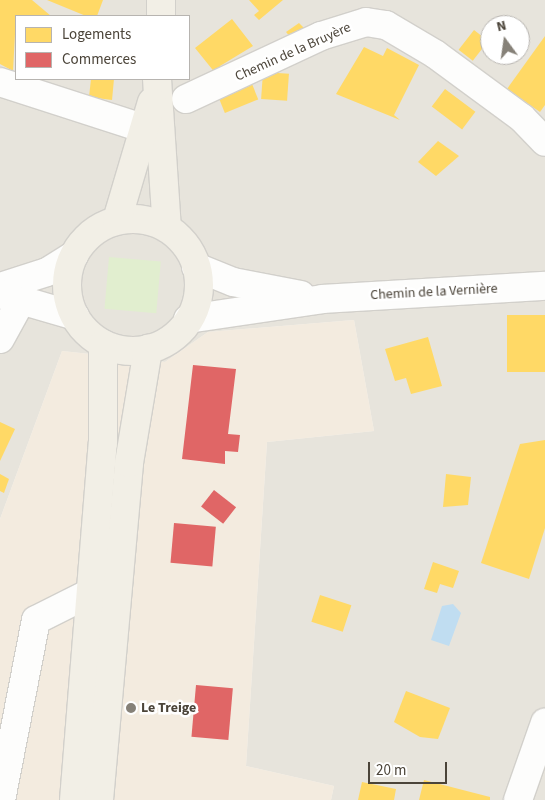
<!DOCTYPE html>
<html>
<head>
<meta charset="utf-8">
<style>
	body { margin:0 }
	#map { position:relative; width:545px; height:800px; overflow:hidden; background:#f4f2ee; font-family:"Source Sans 3",sans-serif }
	div>[style] { position:absolute }
	[style*='--x'] { left:calc(var(--x)*1px); top:calc(var(--y)*1px); width:calc(var(--w)*1px); rotate:calc(var(--a)*1deg) }
	.residential>* { inset:0; background:#e7e4dc }
	.commercial>* { inset:0; background:#f3ebdf }
	.green>* { inset:0; background:#e1eecf; transform-origin:0 0 }
	.water>* { inset:0; background:#c0ddf1 }
	.homes>* { inset:0; background:#ffd966; transform-origin:0 0 }
	.shops>* { inset:0; background:#e06666; transform-origin:0 0 }
	.roads { filter:drop-shadow(1px 0 #d2d0cb) drop-shadow(-1px 0 #d2d0cb) drop-shadow(0 1px #d2d0cb) drop-shadow(0 -1px #d2d0cb) }
	.minor>* { height:28px; margin:-14px; padding:0 14px; transform-origin:14px; border-radius:14px; background:#fdfdfc }
	.major>* { height:28px; margin:-14px; padding:0 14px; transform-origin:14px; border-radius:14px; background:#f2efe6 }
	.major>.ring { margin:-14px; padding:0; box-sizing:content-box; background:none; border:28px solid #f2efe6; border-radius:50% }
	.dots>* { width:14px; height:14px; translate:-50% -50%; box-sizing:border-box; border:2px solid #fff; border-radius:50% }
	span { translate:-50% -50%; white-space:nowrap; text-align:center; line-height:1.15; -webkit-text-stroke:5px #fff; paint-order:stroke }
	.street-label { font-size:14px; color:#4b4439 }
	.poi-label { font-size:14px; color:#4b4439; font-weight:700 }
	.left { translate:0 -50%; text-align:left }
	.legend { position:absolute; left:15px; top:15px; width:175px; height:65px; box-sizing:border-box; background:#fff; border:1px solid #b7b4b0; margin:0; padding:6px 9px; list-style:none; font-size:15px; color:#4b4439 }
	.legend li { display:flex; align-items:center; gap:10px; height:25px }
	.legend b { width:25px; border:1px solid #b7b4b0 }
	.north { position:absolute; left:480px; top:15px; width:50px; height:50px; box-sizing:border-box; background:#fff; border:1px solid #b7b4b0; border-radius:50%; rotate:346deg; font-size:14px; font-weight:700; line-height:20px; text-align:center; color:#4b4439 }
	.north::after { content:''; display:block; margin:auto; width:18px; height:22px; background:#868178; clip-path:polygon(50% 0,100% 100%,50% 72%,0 100%) }
	.scale { position:absolute; left:368px; top:762px; width:79px; height:22px; box-sizing:border-box; border:2px solid #4b4439; border-top:0; padding-left:6px; font-size:15px; line-height:18px; white-space:nowrap; color:#4b4439; -webkit-text-stroke:4px #fff; paint-order:stroke }
</style>
</head>
<body>
<div id="map">
	<div class="residential">
		<div style="clip-path:polygon(evenodd,0 0,545px 0,545px 800px,331px 800px,334px 786px,246px 766px,267px 442px,374px 431px,354px 320px,208px 332px,165px 362px,62px 351px,0 519px,0 0,16px 16px,189px 16px,189px 79px,16px 79px,16px 16px,0 0,490px 25px,520px 25px,520px 55px,490px 55px,490px 25px)"></div>
	</div>
	<div class="commercial">
		<div style="clip-path:polygon(354px 320px,374px 431px,267px 442px,246px 766px,334px 786px,331px 800px,0 800px,0 519px,62px 351px,165px 362px,208px 332px)"></div>
	</div>
	<div class="green">
		<div style="left:109px;top:257px;width:52px;height:52px;rotate:5deg"></div>
	</div>
	<div class="water">
		<div style="clip-path:polygon(453px 604px,461px 613px,449px 646px,431px 640px,442px 606px)"></div>
	</div>
	<div class="homes">
		<div style="clip-path:polygon(0 0,32px 0,51px 16px,16px 16px,13px 71px,0 64px)"></div>
		<div style="clip-path:polygon(47px 0,103px 0,97px 16px,86px 16px)"></div>
		<div style="clip-path:polygon(249px 0,283px 0,259px 20px,254px 15px,259px 11px)"></div>
		<div style="clip-path:polygon(232px 19px,253px 46px,220px 66px,223px 69px,216px 74px,195px 48px)"></div>
		<div style="clip-path:polygon(299px 23px,305px 29px,292px 39px,286px 32px)"></div>
		<div style="left:474px;top:30px;width:18px;height:25px;rotate:38deg"></div>
		<div style="clip-path:polygon(545px 36px,545px 105px,540px 112px,507px 89px)"></div>
		<div style="clip-path:polygon(364px 47px,383px 56px,387px 48px,419px 65px,394px 115px,400px 120px,336px 94px)"></div>
		<div style="left:263px;top:72px;width:26px;height:27px;rotate:4deg"></div>
		<div style="clip-path:polygon(91px 79px,114px 79px,112px 100px,89px 97px)"></div>
		<div style="left:250px;top:79px;width:22px;height:36px;rotate:68deg"></div>
		<div style="left:445px;top:89px;width:38px;height:22px;rotate:37deg"></div>
		<div style="clip-path:polygon(438px 141px,459px 156px,436px 176px,418px 162px)"></div>
		<div style="left:545px;top:315px;width:57px;height:38px;rotate:90deg"></div>
		<div style="clip-path:polygon(428px 337px,442px 386px,411px 394px,406px 378px,395px 381px,385px 349px)"></div>
		<div style="clip-path:polygon(0 422px,15px 429px,0 461px)"></div>
		<div style="clip-path:polygon(545px 440px,545px 528px,529px 579px,481px 563px,520px 444px)"></div>
		<div style="clip-path:polygon(0 474px,9px 479px,4px 493px,0 491px)"></div>
		<div style="clip-path:polygon(446px 474px,471px 477px,468px 505px,443px 507px)"></div>
		<div style="clip-path:polygon(433px 562px,459px 571px,453px 588px,440px 584px,437px 593px,424px 589px)"></div>
		<div style="left:320px;top:595px;width:33px;height:28px;rotate:18deg"></div>
		<div style="clip-path:polygon(406px 691px,450px 708px,438px 739px,420px 737px,394px 722px)"></div>
		<div style="clip-path:polygon(424px 780px,490px 797px,490px 800px,419px 800px)"></div>
		<div style="clip-path:polygon(362px 782px,396px 789px,394px 800px,358px 800px)"></div>
	</div>
	<div class="shops">
		<div style="clip-path:polygon(193px 365px,236px 369px,228px 434px,240px 435px,238px 452px,225px 451px,225px 464px,182px 459px)"></div>
		<div style="left:214px;top:490px;width:28px;height:21px;rotate:38deg"></div>
		<div style="left:174px;top:523px;width:42px;height:40px;rotate:5deg"></div>
		<div style="left:196px;top:685px;width:37px;height:52px;rotate:5deg"></div>
	</div>
	<div class="roads">
		<div class="minor">
			<div style="--x:0;--y:82;--w:149;--a:17.9"></div>
			<div style="--x:186;--y:99;--w:149;--a:-25"></div>
			<div style="--x:321;--y:36;--w:47;--a:-17.3"></div>
			<div style="--x:366;--y:22;--w:20;--a:9"></div>
			<div style="--x:386;--y:25;--w:57;--a:30.6"></div>
			<div style="--x:435;--y:54;--w:108;--a:36.3"></div>
			<div style="--x:522;--y:118;--w:33;--a:46"></div>
			<div style="--x:196;--y:267;--w:40;--a:22"></div>
			<div style="--x:233;--y:282;--w:69;--a:10.8"></div>
			<div style="--x:0;--y:287;--w:49;--a:-17.7"></div>
			<div style="--x:47;--y:272;--w:32;--a:-32"></div>
			<div style="--x:0;--y:294;--w:78;--a:16.3"></div>
			<div style="--x:188;--y:319;--w:136;--a:-8.4"></div>
			<div style="--x:323;--y:299;--w:222;--a:-3.4"></div>
			<div style="--x:0;--y:339;--w:43;--a:-61.1"></div>
			<div style="--x:1;--y:800;--w:183;--a:-79"></div>
			<div style="--x:36;--y:620;--w:63;--a:-26.6"></div>
			<div style="--x:518;--y:800;--w:82;--a:-70.7"></div>
		</div>
		<div class="major">
			<div style="--x:161;--y:16;--w:16;--a:-90"></div>
			<div style="--x:157;--y:79;--w:149;--a:86.2"></div>
			<div class="ring" style="left:67px;top:219px;width:104px;height:104px"></div>
			<div style="--x:117;--y:220;--w:123;--a:-73.5"></div>
			<div style="--x:74;--y:800;--w:358;--a:-85.4"></div>
			<div style="--x:103;--y:443;--w:99;--a:-90"></div>
			<div style="--x:99;--y:800;--w:338;--a:-84.9"></div>
			<div style="--x:129;--y:463;--w:116;--a:-80.5"></div>
		</div>
	</div>
	<div class="dots">
		<div style="left:131px;top:708px;background:#868178"></div>
	</div>
	<div class="street-label">
		<span style="left:293px;top:52px;rotate:-24deg">Chemin de la Bruyère</span>
		<span style="left:434px;top:292px;rotate:-3deg">Chemin de la Vernière</span>
	</div>
	<div class="poi-label">
		<span class="left" style="left:141px;top:708px">Le Treige</span>
	</div>
	<ul class="legend">
	<li><b style="height:14px;background:#ffd966"></b>Logements</li>
	<li><b style="height:14px;background:#e06666"></b>Commerces</li>
	</ul>
	<div class="north">N</div>
	<div class="scale">20 m</div>
</div>
</body>
</html>
